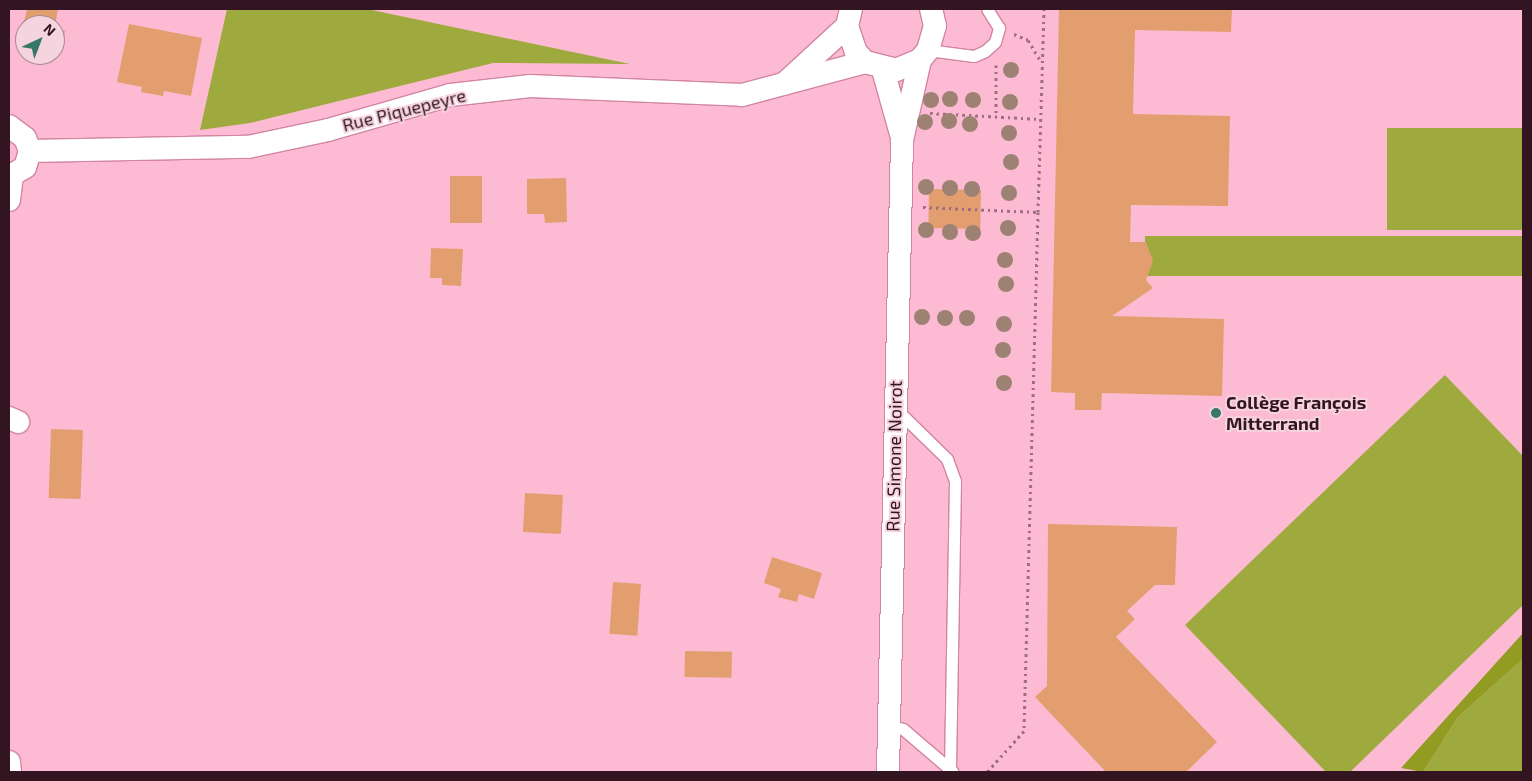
<!DOCTYPE html>
<html>
<head>
<meta charset="utf-8">
<style>
	body { margin:0 }
	#map { position:relative; width:1532px; height:781px; overflow:hidden; background:#fdbbd3; font-family:"Exo 2",sans-serif }
	div>[style] { position:absolute }
	[style*='--x'] { left:calc(var(--x)*1px); top:calc(var(--y)*1px); width:calc(var(--w)*1px); rotate:calc(var(--a)*1deg) }
	.green>* { inset:0; background:#9faa3e; transform-origin:0 0 }
	.forest>* { inset:0; background:#929c23 }
	.building>* { inset:0; background:#e39e6f; transform-origin:0 0 }
	.path>* { height:3px; margin-top:-1.5px; transform-origin:0; background:repeating-linear-gradient(90deg,#9e6d80 0 2.5px,transparent 0 6.5px) }
	.roads { filter:drop-shadow(1px 0 #d284a3) drop-shadow(-1px 0 #d284a3) drop-shadow(0 1px #d284a3) drop-shadow(0 -1px #d284a3) }
	.service>* { height:11px; margin:-5.5px; padding:0 5.5px; transform-origin:5.5px; border-radius:5.5px; background:#fff }
	.minor>* { height:22px; margin:-11px; padding:0 11px; transform-origin:11px; border-radius:11px; background:#fff }
	.trees>* { width:16px; height:16px; margin:-8px; border-radius:50%; background:#9d8274 }
	.dots>* { width:14px; height:14px; translate:-50% -50%; box-sizing:border-box; border:2px solid #f5d3df; border-radius:50% }
	span { translate:-50% -50%; white-space:nowrap; text-align:center; line-height:1.15; -webkit-text-stroke:4px #f5d3df; paint-order:stroke }
	.street-label { font-size:18px; color:#331522 }
	.poi-label { font-size:18px; color:#331522; font-weight:700 }
	.left { translate:0 -50%; text-align:left }
	.frame { position:absolute; inset:0; border:10px solid #331522; pointer-events:none }
	.north { position:absolute; left:15px; top:15px; width:50px; height:50px; box-sizing:border-box; background:#f5d3df; border:1px solid #a78793; border-radius:50%; rotate:43deg; font-size:14px; font-weight:700; line-height:20px; text-align:center; color:#331522 }
	.north::after { content:''; display:block; margin:auto; width:18px; height:22px; background:#367767; clip-path:polygon(50% 0,100% 100%,50% 72%,0 100%) }
</style>
</head>
<body>
<div id="map">
	<div class="green">
		<div style="clip-path:polygon(227px 9px,367px 9px,630px 64px,493px 63px,250px 123px,200px 130px)"></div>
		<div style="left:1387px;top:128px;width:136px;height:102px"></div>
		<div style="left:1523px;top:236px;width:40px;height:378px;rotate:90deg"></div>
		<div style="clip-path:polygon(1445px 375px,1523px 456px,1523px 605px,1350px 772px,1326px 772px,1185px 625px)"></div>
		<div style="clip-path:polygon(1523px 659px,1523px 772px,1423px 772px,1458px 717px)"></div>
	</div>
	<div class="forest">
		<div style="clip-path:polygon(1523px 633px,1523px 659px,1458px 717px,1423px 772px,1401px 768px)"></div>
	</div>
	<div class="building">
		<div style="clip-path:polygon(27px 9px,58px 9px,55px 26px,25px 25px,22px 30px)"></div>
		<div style="clip-path:polygon(1059px 9px,1232px 9px,1231px 32px,1135px 30px,1133px 114px,1230px 116px,1228px 206px,1131px 205px,1130px 242px,1146px 242px,1153px 261px,1146px 280px,1153px 288px,1112px 316px,1224px 319px,1222px 396px,1102px 393px,1101px 410px,1075px 410px,1075px 393px,1051px 392px)"></div>
		<div style="clip-path:polygon(129px 24px,202px 38px,191px 96px,164px 91px,163px 96px,141px 92px,142px 87px,117px 82px)"></div>
		<div style="clip-path:polygon(55px 29px,65px 31px,60px 55px,55px 54px)"></div>
		<div style="left:450px;top:176px;width:32px;height:47px"></div>
		<div style="clip-path:polygon(566px 178px,567px 222px,545px 223px,544px 214px,527px 214px,527px 179px)"></div>
		<div style="left:929px;top:189px;width:52px;height:39px;rotate:1deg"></div>
		<div style="clip-path:polygon(431px 248px,463px 249px,461px 286px,442px 285px,442px 278px,430px 278px)"></div>
		<div style="left:51px;top:429px;width:32px;height:69px;rotate:2deg"></div>
		<div style="left:525px;top:493px;width:38px;height:39px;rotate:3deg"></div>
		<div style="clip-path:polygon(1048px 524px,1177px 527px,1175px 585px,1155px 585px,1127px 611px,1135px 619px,1116px 637px,1217px 742px,1186px 772px,1106px 772px,1035px 697px,1047px 686px)"></div>
		<div style="clip-path:polygon(772px 557px,822px 573px,814px 599px,799px 594px,797px 602px,778px 597px,781px 589px,764px 583px)"></div>
		<div style="left:613px;top:582px;width:28px;height:52px;rotate:4deg"></div>
		<div style="left:685px;top:651px;width:47px;height:26px;rotate:1deg"></div>
	</div>
	<div class="path">
		<div style="--x:1014;--y:34;--w:15;--a:23"></div>
		<div style="--x:1028;--y:40;--w:23;--a:59"></div>
		<div style="--x:996;--y:65;--w:52;--a:90"></div>
		<div style="--x:930;--y:113;--w:110;--a:3.1"></div>
		<div style="--x:923;--y:207;--w:115;--a:2.5"></div>
		<div style="--x:1038;--y:212;--w:519;--a:91.55"></div>
		<div style="--x:1024;--y:731;--w:55;--a:132.1"></div>
		<div style="--x:1038;--y:212;--w:203;--a:-88.3"></div>
	</div>
	<div class="roads">
		<div class="service">
			<div style="--x:928;--y:50;--w:46;--a:7.4"></div>
			<div style="--x:974;--y:56;--w:12;--a:-24"></div>
			<div style="--x:985;--y:51;--w:13;--a:-42"></div>
			<div style="--x:995;--y:42;--w:15;--a:-74"></div>
			<div style="--x:999;--y:28;--w:22;--a:-122"></div>
			<div style="--x:896;--y:409;--w:71;--a:44.4"></div>
			<div style="--x:947;--y:459;--w:23;--a:70"></div>
			<div style="--x:955;--y:481;--w:286;--a:91"></div>
			<div style="--x:887;--y:725;--w:16;--a:14"></div>
			<div style="--x:903;--y:729;--w:65;--a:40.6"></div>
		</div>
		<div class="minor">
			<div style="--x:851;--y:9;--w:17;--a:103"></div>
			<div style="--x:847;--y:26;--w:28;--a:71"></div>
			<div style="--x:856;--y:52;--w:13;--a:48"></div>
			<div style="--x:865;--y:62;--w:32;--a:14"></div>
			<div style="--x:896;--y:70;--w:26;--a:-23"></div>
			<div style="--x:920;--y:60;--w:13;--a:-51"></div>
			<div style="--x:928;--y:50;--w:25;--a:-74"></div>
			<div style="--x:935;--y:26;--w:17;--a:-103"></div>
			<div style="--x:883;--y:70;--w:66;--a:74.3"></div>
			<div style="--x:784;--y:84;--w:86;--a:-42.6"></div>
			<div style="--x:9;--y:126;--w:20;--a:37"></div>
			<div style="--x:25;--y:138;--w:14;--a:69"></div>
			<div style="--x:30;--y:151;--w:17;--a:107"></div>
			<div style="--x:25;--y:167;--w:19;--a:148"></div>
			<div style="--x:30;--y:151;--w:218;--a:-1.1"></div>
			<div style="--x:248;--y:147;--w:82;--a:-12"></div>
			<div style="--x:328;--y:130;--w:127;--a:-16"></div>
			<div style="--x:450;--y:95;--w:81;--a:-6.4"></div>
			<div style="--x:530;--y:86;--w:212;--a:2.4"></div>
			<div style="--x:742;--y:95;--w:127;--a:-15"></div>
			<div style="--x:9;--y:200;--w:23;--a:-83"></div>
			<div style="--x:9;--y:418;--w:10;--a:24"></div>
			<div style="--x:9;--y:762;--w:10;--a:84"></div>
			<div style="--x:888;--y:772;--w:632;--a:-88.73"></div>
			<div style="--x:902;--y:140;--w:82;--a:-77.3"></div>
		</div>
	</div>
	<div class="trees">
		<div style="left:1011px;top:70px"></div>
		<div style="left:950px;top:99px"></div>
		<div style="left:931px;top:100px"></div>
		<div style="left:973px;top:100px"></div>
		<div style="left:1010px;top:102px"></div>
		<div style="left:949px;top:121px"></div>
		<div style="left:925px;top:122px"></div>
		<div style="left:970px;top:124px"></div>
		<div style="left:1009px;top:133px"></div>
		<div style="left:1011px;top:162px"></div>
		<div style="left:926px;top:187px"></div>
		<div style="left:950px;top:188px"></div>
		<div style="left:972px;top:189px"></div>
		<div style="left:1009px;top:193px"></div>
		<div style="left:1008px;top:228px"></div>
		<div style="left:926px;top:230px"></div>
		<div style="left:950px;top:232px"></div>
		<div style="left:973px;top:233px"></div>
		<div style="left:1005px;top:260px"></div>
		<div style="left:1006px;top:284px"></div>
		<div style="left:922px;top:317px"></div>
		<div style="left:945px;top:318px"></div>
		<div style="left:967px;top:318px"></div>
		<div style="left:1004px;top:324px"></div>
		<div style="left:1003px;top:350px"></div>
		<div style="left:1004px;top:383px"></div>
	</div>
	<div class="dots">
		<div style="left:1216px;top:413px;background:#367767"></div>
	</div>
	<div class="street-label">
		<span style="left:404px;top:110px;rotate:-14deg">Rue Piquepeyre</span>
		<span style="left:894px;top:456px;rotate:-89deg">Rue Simone Noirot</span>
	</div>
	<div class="poi-label">
		<span class="left" style="left:1226px;top:413px">Collège François<br>Mitterrand</span>
	</div>
	<div class="frame"></div>
	<div class="north">N</div>
</div>
</body>
</html>
